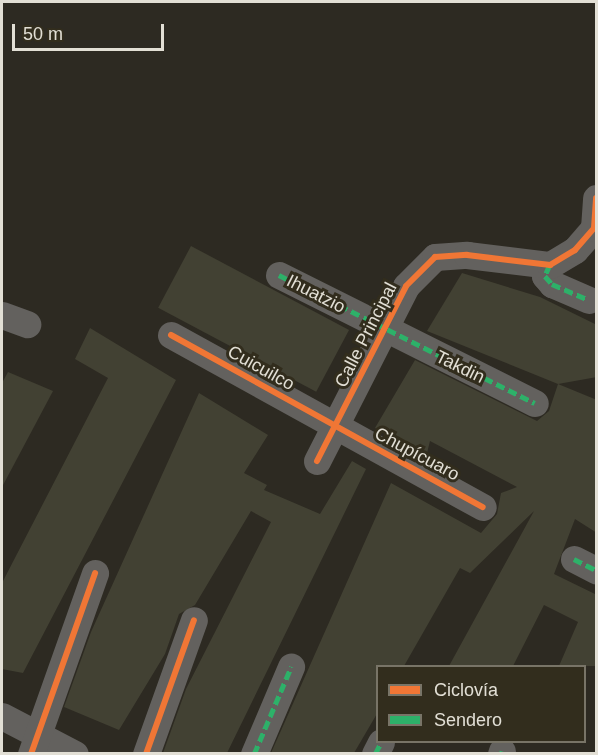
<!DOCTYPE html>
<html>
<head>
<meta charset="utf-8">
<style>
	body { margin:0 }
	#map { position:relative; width:598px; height:755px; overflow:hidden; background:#2d2a22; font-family:Arial,sans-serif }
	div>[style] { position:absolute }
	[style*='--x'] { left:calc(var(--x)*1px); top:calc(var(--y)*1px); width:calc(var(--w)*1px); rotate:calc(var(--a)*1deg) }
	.building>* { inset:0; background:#424133; transform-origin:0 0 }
	.minor>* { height:27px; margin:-13.5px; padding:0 13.5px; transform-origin:13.5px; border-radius:13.5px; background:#63615e }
	.quiet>* { height:4.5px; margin-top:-2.25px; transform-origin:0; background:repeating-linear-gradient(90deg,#2db169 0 9px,transparent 0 13.5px) }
	.cycleway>* { height:6px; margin:-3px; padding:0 3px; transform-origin:3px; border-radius:3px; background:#f07635 }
	span { translate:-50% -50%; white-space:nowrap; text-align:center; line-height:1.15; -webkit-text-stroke:6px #322d1d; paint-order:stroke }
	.street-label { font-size:18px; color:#e2dfd5 }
	.frame { position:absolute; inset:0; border:3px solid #e2dfd5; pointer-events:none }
	.legend { position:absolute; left:376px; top:665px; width:210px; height:78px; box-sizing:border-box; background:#322d1d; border:2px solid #787467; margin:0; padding:8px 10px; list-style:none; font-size:18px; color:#e2dfd5 }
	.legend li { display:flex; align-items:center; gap:12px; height:30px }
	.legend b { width:30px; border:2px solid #787467 }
	.scale { position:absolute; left:12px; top:24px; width:152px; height:27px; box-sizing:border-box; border:3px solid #e2dfd5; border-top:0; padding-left:8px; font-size:18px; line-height:21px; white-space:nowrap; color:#e2dfd5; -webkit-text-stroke:4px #322d1d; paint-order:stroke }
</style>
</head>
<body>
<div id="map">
	<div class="building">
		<div style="left:191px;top:246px;width:179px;height:70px;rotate:28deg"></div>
		<div style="clip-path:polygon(462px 273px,540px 297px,597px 325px,597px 377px,558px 384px,427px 331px)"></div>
		<div style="clip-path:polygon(90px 328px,176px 380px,23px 673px,2px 669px,2px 583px,108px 378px,75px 359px)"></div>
		<div style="clip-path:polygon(415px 360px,537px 421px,549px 411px,558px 384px,597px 400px,597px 533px,575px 519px,554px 574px,597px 595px,597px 666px,559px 666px,578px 622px,544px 605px,513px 666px,449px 666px,534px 511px,470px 573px,460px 568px,404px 666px,378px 666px,378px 712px,354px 753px,271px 753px,391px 483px,481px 533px,497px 514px,501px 493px,517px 487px,430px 441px,427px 453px,375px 428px)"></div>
		<div style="clip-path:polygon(8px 372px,53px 391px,2px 487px,2px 383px)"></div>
		<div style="clip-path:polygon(199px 393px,268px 435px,244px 473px,267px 485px,264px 490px,320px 514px,352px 461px,366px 469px,227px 753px,163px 753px,186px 689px,271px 522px,251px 511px,195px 605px,179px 614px,165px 654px,119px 730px,64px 707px,91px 632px)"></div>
	</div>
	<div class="minor">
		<div style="--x:550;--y:265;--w:12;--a:114"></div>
		<div style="--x:545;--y:276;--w:11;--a:49"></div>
		<div style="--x:552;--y:284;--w:40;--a:23.4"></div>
		<div style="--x:279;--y:275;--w:286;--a:26.6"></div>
		<div style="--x:2;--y:315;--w:27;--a:20"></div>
		<div style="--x:171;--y:335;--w:356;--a:28.9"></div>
		<div style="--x:317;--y:461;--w:196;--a:-63"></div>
		<div style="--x:406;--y:286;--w:41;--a:-45"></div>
		<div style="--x:435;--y:257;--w:32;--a:-4"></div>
		<div style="--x:467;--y:255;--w:84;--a:6.9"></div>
		<div style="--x:550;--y:265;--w:29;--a:-31"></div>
		<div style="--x:575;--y:250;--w:29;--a:-49"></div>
		<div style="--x:594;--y:228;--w:30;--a:-86"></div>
		<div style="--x:574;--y:559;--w:25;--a:27"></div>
		<div style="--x:2;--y:716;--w:82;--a:27.5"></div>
		<div style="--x:31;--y:754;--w:192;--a:-70.5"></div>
		<div style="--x:146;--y:754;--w:142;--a:-70.3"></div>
		<div style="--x:254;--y:754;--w:95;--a:-67"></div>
		<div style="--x:375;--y:754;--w:13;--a:-63"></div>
		<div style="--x:501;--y:754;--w:3;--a:-72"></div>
	</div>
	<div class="quiet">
		<div style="--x:550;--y:265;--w:12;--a:114"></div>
		<div style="--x:545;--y:276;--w:11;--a:49"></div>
		<div style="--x:552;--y:284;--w:40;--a:23.4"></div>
		<div style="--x:279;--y:275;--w:286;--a:26.6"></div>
		<div style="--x:574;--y:559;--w:25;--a:27"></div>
		<div style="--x:254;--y:754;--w:95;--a:-67"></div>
		<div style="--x:375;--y:754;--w:13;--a:-63"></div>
		<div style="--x:501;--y:754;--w:3;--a:-72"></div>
	</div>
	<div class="cycleway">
		<div style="--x:171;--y:335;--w:356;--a:28.9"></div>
		<div style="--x:317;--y:461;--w:196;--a:-63"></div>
		<div style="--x:406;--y:286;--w:41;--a:-45"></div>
		<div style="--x:435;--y:257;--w:32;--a:-4"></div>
		<div style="--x:467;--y:255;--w:84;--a:6.9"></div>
		<div style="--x:550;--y:265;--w:29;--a:-31"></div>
		<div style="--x:575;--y:250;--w:29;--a:-49"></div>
		<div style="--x:594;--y:228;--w:30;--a:-86"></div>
		<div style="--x:31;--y:754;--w:192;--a:-70.5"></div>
		<div style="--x:146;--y:754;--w:142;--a:-70.3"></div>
	</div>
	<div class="street-label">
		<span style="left:316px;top:294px;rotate:27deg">Ihuatzio</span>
		<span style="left:366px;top:335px;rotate:-63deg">Calle Principal</span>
		<span style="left:460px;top:367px;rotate:26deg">Takdin</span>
		<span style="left:261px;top:368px;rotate:29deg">Cuicuilco</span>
		<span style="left:417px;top:454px;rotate:28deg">Chupícuaro</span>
	</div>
	<div class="frame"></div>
	<ul class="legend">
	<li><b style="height:8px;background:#f07635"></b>Ciclovía</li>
	<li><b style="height:8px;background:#2db169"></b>Sendero</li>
	</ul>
	<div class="scale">50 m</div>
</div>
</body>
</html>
